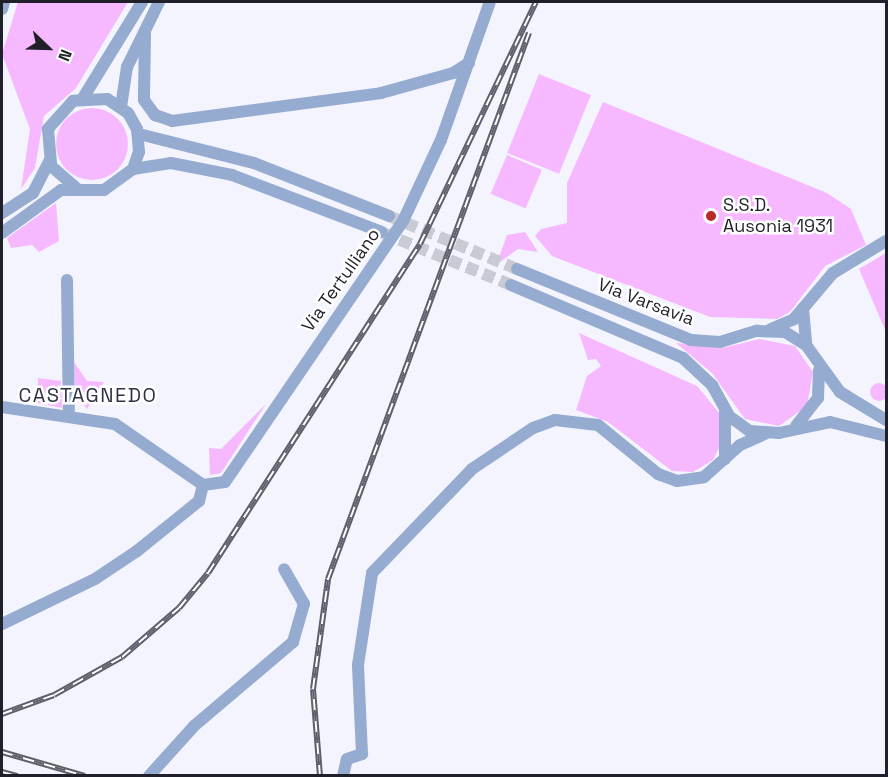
<!DOCTYPE html>
<html>
<head>
<meta charset="utf-8">
<style>
	body { margin:0 }
	#map { position:relative; width:888px; height:777px; overflow:hidden; background:#f3f4ff; font-family:"Space Grotesk",sans-serif }
	div>[style] { position:absolute }
	[style*='--x'] { left:calc(var(--x)*1px); top:calc(var(--y)*1px); width:calc(var(--w)*1px); rotate:calc(var(--a)*1deg) }
	.green>* { inset:0; background:#f6b9ff; transform-origin:0 0 }
	.round { border-radius:50% }
	.minor-tunnel>* { height:12px; margin-top:-6px; transform-origin:0; background:repeating-linear-gradient(90deg,#c9cad4 0 12px,transparent 0 18px) }
	.minor>* { height:12px; margin:-6px; padding:0 6px; transform-origin:6px; border-radius:6px; background:#95abcf }
	.rail>* { height:6px; margin-top:-3px; transform-origin:0; background:repeating-linear-gradient(90deg,#fff 0 11px,#5e5f69 0 22px); box-sizing:border-box; border-block:2px solid #5e5f69 }
	.dots>* { width:16px; height:16px; translate:-50% -50%; box-sizing:border-box; border:3px solid #fff; border-radius:50% }
	span { translate:-50% -50%; white-space:nowrap; text-align:center; line-height:1.15; -webkit-text-stroke:5px #fff; paint-order:stroke }
	.poi-label { font-size:18px; color:#1f2029 }
	.left { translate:0 -50%; text-align:left }
	.street-label { font-size:18px; color:#1f2029 }
	.neighbourhood-label { font-size:20px; color:#2f3145; letter-spacing:1.5px }
	.frame { position:absolute; inset:0; border:3px solid #1f2029; pointer-events:none }
	.north { position:absolute; left:18px; top:18px; width:60px; height:60px; -webkit-text-stroke:4px #fff; paint-order:stroke; rotate:113deg; font-size:16px; font-weight:700; line-height:24px; text-align:center; color:#1f2029 }
	.north::after { content:''; display:block; margin:auto; width:21px; height:27px; background:#1f2029; clip-path:polygon(50% 0,100% 100%,50% 72%,0 100%) }
</style>
</head>
<body>
<div id="map">
	<div class="green">
		<i style="clip-path:polygon(18px 2px,128px 2px,76px 88px,44px 116px,35px 168px,21px 189px,30px 129px,2px 54px)"></i>
		<i style="left:539px;top:74px;width:56px;height:85px;rotate:22deg"></i>
		<i style="clip-path:polygon(603px 102px,827px 193px,851px 209px,866px 245px,825px 266px,790px 312px,777px 319px,710px 317px,552px 256px,535px 236px,541px 229px,567px 223px,567px 183px)"></i>
		<i class="round" style="left:56px;top:108px;width:72px;height:72px"></i>
		<i style="left:507px;top:155px;width:38px;height:42px;rotate:23deg"></i>
		<i style="clip-path:polygon(56px 203px,59px 241px,39px 252px,32px 245px,11px 248px,7px 238px)"></i>
		<i style="clip-path:polygon(525px 232px,538px 252px,518px 249px,496px 265px,507px 235px)"></i>
		<i style="clip-path:polygon(886px 253px,886px 332px,859px 269px)"></i>
		<i style="clip-path:polygon(579px 333px,697px 386px,720px 414px,721px 444px,713px 460px,693px 472px,672px 471px,608px 422px,576px 410px,587px 376px,601px 366px,596px 359px,588px 360px)"></i>
		<i style="clip-path:polygon(760px 339px,795px 346px,813px 372px,807px 406px,779px 426px,745px 419px,712px 373px,676px 343px,722px 348px)"></i>
		<i style="clip-path:polygon(74px 362px,87px 381px,104px 382px,87px 409px,75px 392px)"></i>
		<i style="clip-path:polygon(38px 378px,61px 381px,62px 408px,37px 403px)"></i>
		<i class="round" style="left:870px;top:383px;width:18px;height:18px"></i>
		<i style="clip-path:polygon(266px 404px,221px 473px,210px 475px,209px 448px,221px 449px)"></i>
	</div>
	<div class="minor-tunnel">
		<i style="--x:389;--y:216;--w:139;--a:22.5"></i>
		<i style="--x:383;--y:233;--w:138;--a:22.1"></i>
	</div>
	<div class="minor">
		<i style="--x:2;--y:9;--w:7;--a:-74"></i>
		<i style="--x:145;--y:33;--w:67;--a:90.9"></i>
		<i style="--x:144;--y:100;--w:19;--a:54"></i>
		<i style="--x:155;--y:115;--w:18;--a:19"></i>
		<i style="--x:172;--y:121;--w:211;--a:-7.6"></i>
		<i style="--x:381;--y:93;--w:75;--a:-15.5"></i>
		<i style="--x:453;--y:73;--w:19;--a:-32"></i>
		<i style="--x:83;--y:98;--w:113;--a:-58.4"></i>
		<i style="--x:121;--y:107;--w:40;--a:-81.5"></i>
		<i style="--x:127;--y:67;--w:72;--a:-63.8"></i>
		<i style="--x:139;--y:134;--w:119;--a:14.2"></i>
		<i style="--x:254;--y:163;--w:145;--a:21.4"></i>
		<i style="--x:133;--y:169;--w:38;--a:-9"></i>
		<i style="--x:171;--y:163;--w:62;--a:11.1"></i>
		<i style="--x:232;--y:175;--w:160;--a:20.8"></i>
		<i style="--x:2;--y:213;--w:37;--a:-33"></i>
		<i style="--x:33;--y:193;--w:36;--a:-63"></i>
		<i style="--x:2;--y:233;--w:73;--a:-36.1"></i>
		<i style="--x:61;--y:190;--w:43;--a:0"></i>
		<i style="--x:104;--y:190;--w:36;--a:-36"></i>
		<i style="--x:133;--y:169;--w:18;--a:-71"></i>
		<i style="--x:139;--y:152;--w:23;--a:-95"></i>
		<i style="--x:137;--y:129;--w:18;--a:-119"></i>
		<i style="--x:128;--y:113;--w:25;--a:-146"></i>
		<i style="--x:107;--y:99;--w:34;--a:177"></i>
		<i style="--x:73;--y:101;--w:38;--a:132"></i>
		<i style="--x:48;--y:129;--w:37;--a:85"></i>
		<i style="--x:51;--y:166;--w:35;--a:41"></i>
		<i style="--x:517;--y:269;--w:188;--a:22.2"></i>
		<i style="--x:691;--y:340;--w:29;--a:4"></i>
		<i style="--x:720;--y:342;--w:39;--a:-17"></i>
		<i style="--x:757;--y:331;--w:28;--a:2"></i>
		<i style="--x:785;--y:332;--w:25;--a:32"></i>
		<i style="--x:806;--y:345;--w:58;--a:54.1"></i>
		<i style="--x:840;--y:392;--w:54;--a:31.3"></i>
		<i style="--x:67;--y:280;--w:136;--a:89.2"></i>
		<i style="--x:511;--y:285;--w:187;--a:23"></i>
		<i style="--x:683;--y:358;--w:40;--a:43"></i>
		<i style="--x:712;--y:385;--w:35;--a:61"></i>
		<i style="--x:729;--y:416;--w:26;--a:36"></i>
		<i style="--x:750;--y:431;--w:29;--a:4"></i>
		<i style="--x:779;--y:433;--w:52;--a:-12.2"></i>
		<i style="--x:830;--y:422;--w:58;--a:14"></i>
		<i style="--x:803;--y:308;--w:37;--a:85"></i>
		<i style="--x:771;--y:329;--w:25;--a:-23"></i>
		<i style="--x:794;--y:319;--w:60;--a:-49.7"></i>
		<i style="--x:833;--y:273;--w:62;--a:-31.1"></i>
		<i style="--x:2;--y:407;--w:114;--a:8.6"></i>
		<i style="--x:115;--y:424;--w:107;--a:34.7"></i>
		<i style="--x:203;--y:485;--w:22;--a:-8"></i>
		<i style="--x:225;--y:482;--w:316;--a:-55.7"></i>
		<i style="--x:403;--y:221;--w:89;--a:-64.9"></i>
		<i style="--x:441;--y:140;--w:146;--a:-70.5"></i>
		<i style="--x:796;--y:426;--w:36;--a:-52"></i>
		<i style="--x:818;--y:398;--w:28;--a:-88"></i>
		<i style="--x:725;--y:459;--w:47;--a:-90"></i>
		<i style="--x:2;--y:624;--w:103;--a:-25.8"></i>
		<i style="--x:95;--y:579;--w:50;--a:-33.7"></i>
		<i style="--x:137;--y:551;--w:80;--a:-38.9"></i>
		<i style="--x:199;--y:501;--w:16;--a:-76"></i>
		<i style="--x:149;--y:776;--w:67;--a:-48"></i>
		<i style="--x:194;--y:726;--w:130;--a:-40.3"></i>
		<i style="--x:293;--y:642;--w:40;--a:-74"></i>
		<i style="--x:304;--y:604;--w:40;--a:-119.7"></i>
		<i style="--x:343;--y:776;--w:17;--a:-77"></i>
		<i style="--x:347;--y:759;--w:16;--a:-18"></i>
		<i style="--x:362;--y:754;--w:89;--a:-92.6"></i>
		<i style="--x:358;--y:665;--w:93;--a:-81.3"></i>
		<i style="--x:372;--y:573;--w:144;--a:-46.1"></i>
		<i style="--x:472;--y:469;--w:73;--a:-33.9"></i>
		<i style="--x:533;--y:428;--w:23;--a:-20"></i>
		<i style="--x:555;--y:420;--w:43;--a:6.6"></i>
		<i style="--x:598;--y:425;--w:77;--a:39.2"></i>
		<i style="--x:658;--y:474;--w:20;--a:20"></i>
		<i style="--x:677;--y:481;--w:27;--a:-8"></i>
		<i style="--x:704;--y:477;--w:48;--a:-41.6"></i>
		<i style="--x:740;--y:445;--w:27;--a:-24"></i>
	</div>
	<div class="rail">
		<i style="--x:2;--y:714;--w:55;--a:-20.1"></i>
		<i style="--x:54;--y:695;--w:78;--a:-29.2"></i>
		<i style="--x:122;--y:657;--w:75;--a:-40.7"></i>
		<i style="--x:179;--y:608;--w:45;--a:-50.4"></i>
		<i style="--x:208;--y:573;--w:391;--a:-57.2"></i>
		<i style="--x:420;--y:244;--w:268;--a:-64.4"></i>
		<i style="--x:2;--y:752;--w:86;--a:16.1"></i>
		<i style="--x:2;--y:772;--w:16;--a:15"></i>
		<i style="--x:320;--y:776;--w:87;--a:-94.6"></i>
		<i style="--x:313;--y:689;--w:111;--a:-82.2"></i>
		<i style="--x:328;--y:579;--w:582;--a:-69.79"></i>
	</div>
	<div class="dots">
		<i style="left:711px;top:216px;background:#b9292c"></i>
	</div>
	<div class="poi-label">
		<span class="left" style="left:723px;top:216px">S.S.D.<br>Ausonia 1931</span>
	</div>
	<div class="street-label">
		<span style="left:341px;top:280px;rotate:-55deg">Via Tertulliano</span>
		<span style="left:646px;top:302px;rotate:21deg">Via Varsavia</span>
	</div>
	<div class="neighbourhood-label">
		<span style="left:88px;top:395px">CASTAGNEDO</span>
	</div>
	<div class="frame"></div>
	<div class="north">N</div>
</div>
</body>
</html>
